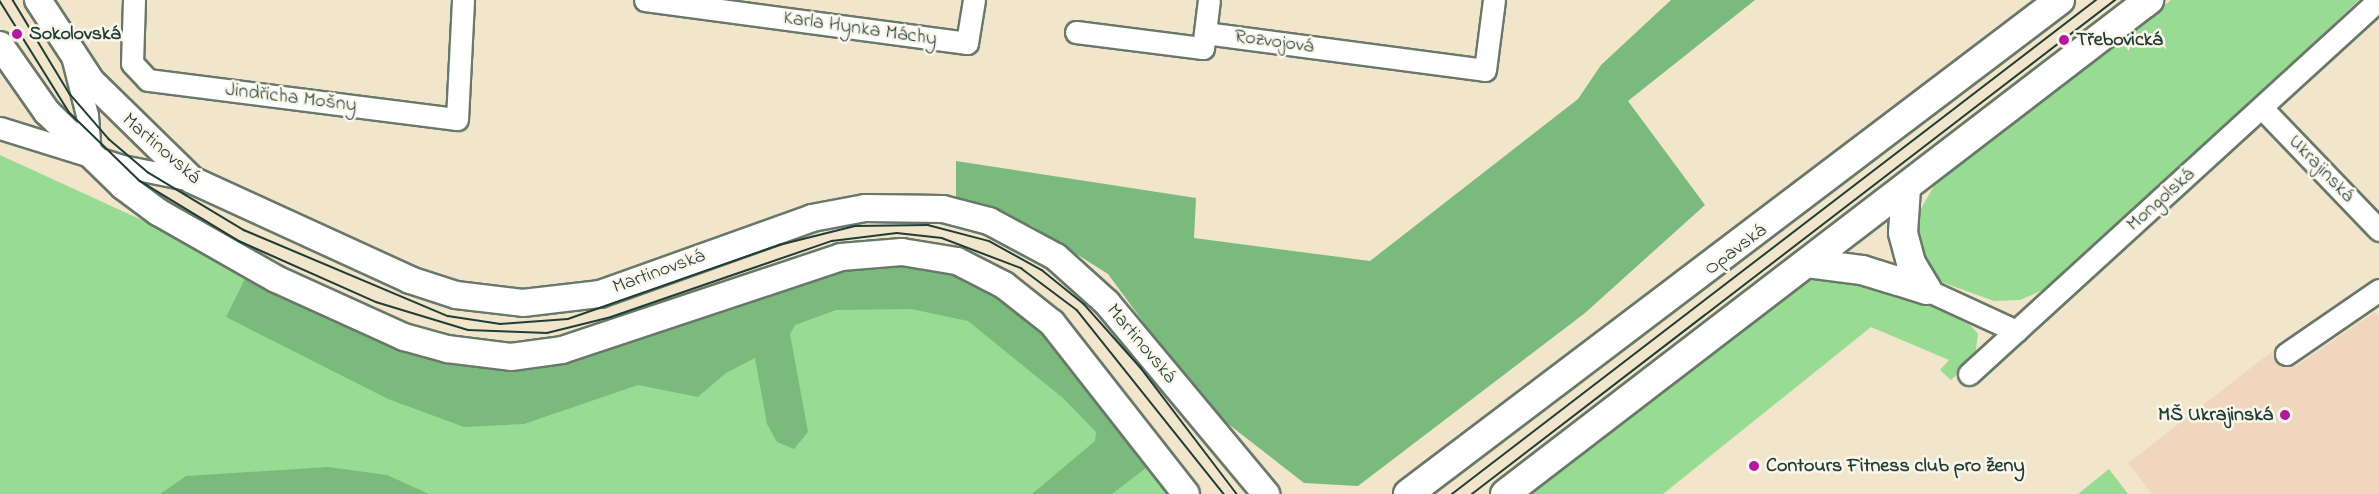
<!DOCTYPE html>
<html>
<head>
<meta charset="utf-8">
<style>
	body { margin:0 }
	#map { position:relative; width:2379px; height:494px; overflow:hidden; background:#f1e6cb; font-family:"Indie Flower",sans-serif }
	div>[style] { position:absolute }
	[style*='--x'] { left:calc(var(--x)*1px); top:calc(var(--y)*1px); width:calc(var(--w)*1px); rotate:calc(var(--a)*1deg) }
	.built>* { inset:0; background:#f0d6bc }
	.green>* { inset:0; background:#98db93 }
	.forest>* { inset:0; background:#7abb7d }
	.roads { filter:drop-shadow(2px 0 #687869) drop-shadow(-2px 0 #687869) drop-shadow(0 2px #687869) drop-shadow(0 -2px #687869) }
	.minor>* { height:21px; margin:-10.5px; padding:0 10.5px; transform-origin:10.5px; border-radius:10.5px; background:#fff }
	.tertiary>* { height:26px; margin:-13px; padding:0 13px; transform-origin:13px; border-radius:13px; background:#fff }
	.secondary>* { height:28px; margin:-14px; padding:0 14px; transform-origin:14px; border-radius:14px; background:#fff }
	.tram>* { height:1.5px; margin:-0.75px; padding:0 0.75px; transform-origin:0.75px; border-radius:0.75px; background:#1f3d34 }
	.dots>* { width:16px; height:16px; translate:-50% -50%; box-sizing:border-box; border:3px solid #fbf7ec; border-radius:50% }
	span { translate:-50% -50%; white-space:nowrap; text-align:center; line-height:1.15; -webkit-text-stroke:5px #fbf7ec; paint-order:stroke }
	.street-label { font-size:20px; color:#1f3d34 }
	.poi-label { font-size:20px; color:#1f3d34; font-weight:700 }
	.left { translate:0 -50%; text-align:left }
	.right { translate:-100% -50%; text-align:right }
</style>
</head>
<body>
<div id="map">
	<div class="built">
		<i style="clip-path:polygon(2375px 312px,2379px 317px,2379px 494px,2152px 494px,2128px 463px,2279px 346px,2296px 366px)"></i>
	</div>
	<div class="green">
		<i style="clip-path:polygon(2171px 0,2359px 0,2059px 283px,2020px 300px,1994px 301px,1933px 279px,1916px 238px,1918px 214px,1935px 184px)"></i>
		<i style="clip-path:polygon(0 155px,192px 243px,376px 340px,479px 368px,578px 359px,721px 306px,986px 289px,1015px 308px,1174px 494px,0 494px)"></i>
		<i style="clip-path:polygon(1812px 277px,1868px 279px,1963px 317px,1978px 334px,1975px 357px,1951px 380px,1940px 370px,1949px 360px,1871px 327px,1663px 494px,1531px 494px)"></i>
		<i style="clip-path:polygon(2109px 469px,2128px 494px,2078px 494px)"></i>
	</div>
	<div class="forest">
		<i style="clip-path:polygon(1671px 0,1755px 0,1628px 101px,1705px 205px,1585px 313px,1358px 486px,1304px 483px,1205px 406px,1108px 274px,1032px 226px,956px 200px,956px 161px,1196px 198px,1194px 238px,1370px 261px,1578px 99px,1601px 65px)"></i>
		<i style="clip-path:polygon(885px 264px,962px 276px,1015px 309px,1043px 331px,1151px 464px,1112px 494px,1032px 494px,1095px 441px,1096px 432px,1063px 398px,968px 321px,911px 309px,836px 310px,795px 325px,790px 334px,808px 432px,794px 449px,777px 442px,767px 424px,755px 358px,726px 373px,698px 397px,638px 385px,524px 424px,464px 427px,388px 399px,226px 317px,247px 275px,417px 355px,479px 368px,520px 368px,578px 359px,823px 272px)"></i>
		<i style="clip-path:polygon(328px 467px,387px 475px,429px 494px,160px 494px,186px 476px)"></i>
	</div>
	<div class="roads">
		<div class="minor">
			<i style="--x:134;--y:0;--w:63;--a:91.8"></i>
			<i style="--x:132;--y:63;--w:23;--a:47"></i>
			<i style="--x:148;--y:80;--w:311;--a:7.2"></i>
			<i style="--x:457;--y:119;--w:119;--a:-87.1"></i>
			<i style="--x:645;--y:0;--w:325;--a:7.6"></i>
			<i style="--x:967;--y:43;--w:44;--a:-80.8"></i>
			<i style="--x:1076;--y:32;--w:128;--a:7.2"></i>
			<i style="--x:1203;--y:48;--w:48;--a:-82.9"></i>
			<i style="--x:1205;--y:33;--w:282;--a:7.5"></i>
			<i style="--x:1485;--y:70;--w:71;--a:-82.7"></i>
			<i style="--x:73;--y:60;--w:57;--a:75.7"></i>
			<i style="--x:87;--y:115;--w:41;--a:85.8"></i>
			<i style="--x:2262;--y:108;--w:169;--a:46.2"></i>
			<i style="--x:0;--y:128;--w:128;--a:17.3"></i>
			<i style="--x:122;--y:166;--w:71;--a:11.3"></i>
			<i style="--x:1927;--y:290;--w:98;--a:24.7"></i>
			<i style="--x:2016;--y:331;--w:491;--a:-42.4"></i>
			<i style="--x:2286;--y:354;--w:113;--a:-34.5"></i>
			<i style="--x:1969;--y:374;--w:64;--a:-42.5"></i>
		</div>
		<div class="tertiary">
			<i style="--x:38;--y:0;--w:97;--a:56.8"></i>
			<i style="--x:91;--y:81;--w:141;--a:44.4"></i>
			<i style="--x:192;--y:180;--w:240;--a:24.6"></i>
			<i style="--x:410;--y:280;--w:48;--a:18.1"></i>
			<i style="--x:456;--y:295;--w:67;--a:6.8"></i>
			<i style="--x:523;--y:303;--w:78;--a:-6.7"></i>
			<i style="--x:600;--y:294;--w:225;--a:-19.7"></i>
			<i style="--x:812;--y:218;--w:54;--a:-10.7"></i>
			<i style="--x:865;--y:208;--w:78;--a:0.7"></i>
			<i style="--x:943;--y:209;--w:48;--a:14.6"></i>
			<i style="--x:989;--y:221;--w:76;--a:28.2"></i>
			<i style="--x:1056;--y:257;--w:69;--a:42"></i>
			<i style="--x:1107;--y:303;--w:249;--a:50.2"></i>
			<i style="--x:0;--y:45;--w:82;--a:55"></i>
			<i style="--x:47;--y:112;--w:106;--a:44.2"></i>
			<i style="--x:123;--y:186;--w:44;--a:36.6"></i>
			<i style="--x:158;--y:212;--w:136;--a:29.6"></i>
			<i style="--x:276;--y:279;--w:141;--a:24.4"></i>
			<i style="--x:404;--y:337;--w:45;--a:15.6"></i>
			<i style="--x:447;--y:349;--w:64;--a:7.1"></i>
			<i style="--x:511;--y:357;--w:51;--a:-7.8"></i>
			<i style="--x:562;--y:350;--w:294;--a:-18.4"></i>
			<i style="--x:841;--y:257;--w:61;--a:-4.7"></i>
			<i style="--x:902;--y:252;--w:56;--a:9.3"></i>
			<i style="--x:957;--y:261;--w:53;--a:27.1"></i>
			<i style="--x:1004;--y:285;--w:61;--a:38.4"></i>
			<i style="--x:1052;--y:323;--w:217;--a:51.9"></i>
		</div>
		<div class="secondary">
			<i style="--x:1906;--y:188;--w:45;--a:93.8"></i>
			<i style="--x:1903;--y:233;--w:31;--a:75"></i>
			<i style="--x:1911;--y:263;--w:31;--a:59"></i>
			<i style="--x:1807;--y:263;--w:55;--a:7.3"></i>
			<i style="--x:1862;--y:270;--w:68;--a:17.1"></i>
			<i style="--x:1408;--y:494;--w:818;--a:-37.15"></i>
			<i style="--x:1505;--y:494;--w:812;--a:-37.49"></i>
		</div>
	</div>
	<div class="tram">
		<i style="--x:13;--y:0;--w:110;--a:58.8"></i>
		<i style="--x:70;--y:94;--w:60;--a:49.1"></i>
		<i style="--x:109;--y:139;--w:52;--a:40.4"></i>
		<i style="--x:149;--y:173;--w:111;--a:31"></i>
		<i style="--x:244;--y:230;--w:221;--a:22.9"></i>
		<i style="--x:448;--y:316;--w:53;--a:8.7"></i>
		<i style="--x:500;--y:324;--w:68;--a:-4.2"></i>
		<i style="--x:568;--y:319;--w:224;--a:-19.3"></i>
		<i style="--x:779;--y:245;--w:78;--a:-14"></i>
		<i style="--x:855;--y:226;--w:73;--a:-0.8"></i>
		<i style="--x:928;--y:225;--w:63;--a:14.7"></i>
		<i style="--x:989;--y:241;--w:60;--a:28.7"></i>
		<i style="--x:1042;--y:270;--w:54;--a:39"></i>
		<i style="--x:1084;--y:304;--w:86;--a:48.3"></i>
		<i style="--x:1141;--y:368;--w:158;--a:52.7"></i>
		<i style="--x:0;--y:1;--w:131;--a:58.1"></i>
		<i style="--x:69;--y:112;--w:99;--a:44.2"></i>
		<i style="--x:140;--y:181;--w:116;--a:31.2"></i>
		<i style="--x:239;--y:241;--w:150;--a:24"></i>
		<i style="--x:376;--y:302;--w:96;--a:16.9"></i>
		<i style="--x:468;--y:330;--w:79;--a:2.2"></i>
		<i style="--x:547;--y:333;--w:66;--a:-14"></i>
		<i style="--x:611;--y:317;--w:234;--a:-19"></i>
		<i style="--x:832;--y:241;--w:65;--a:-7"></i>
		<i style="--x:897;--y:233;--w:45;--a:6.3"></i>
		<i style="--x:942;--y:238;--w:85;--a:20.8"></i>
		<i style="--x:1021;--y:268;--w:70;--a:36.9"></i>
		<i style="--x:1077;--y:310;--w:236;--a:51.4"></i>
		<i style="--x:1452;--y:494;--w:812;--a:-37.49"></i>
		<i style="--x:1472;--y:494;--w:811;--a:-37.53"></i>
	</div>
	<div class="dots">
		<i style="left:17px;top:34px;background:#b5179e"></i>
		<i style="left:2064px;top:40px;background:#b5179e"></i>
		<i style="left:2285px;top:415px;background:#b5179e"></i>
		<i style="left:1754px;top:466px;background:#b5179e"></i>
	</div>
	<div class="street-label">
		<span style="left:860px;top:29px;rotate:8deg">Karla Hynka Máchy</span>
		<span style="left:1274px;top:42px;rotate:8deg">Rozvojová</span>
		<span style="left:291px;top:98px;rotate:7deg">Jindřicha Mošny</span>
		<span style="left:161px;top:149px;rotate:41deg">Martinovská</span>
		<span style="left:2321px;top:169px;rotate:46deg">Ukrajinská</span>
		<span style="left:2161px;top:200px;rotate:-42deg">Mongolská</span>
		<span style="left:1736px;top:250px;rotate:-37deg">Opavská</span>
		<span style="left:659px;top:272px;rotate:-20deg">Martinovská</span>
		<span style="left:1141px;top:344px;rotate:50deg">Martinovská</span>
	</div>
	<div class="poi-label">
		<span class="left" style="left:29px;top:34px">Sokolovská</span>
		<span class="left" style="left:2076px;top:40px">Třebovická</span>
		<span class="right" style="left:2273px;top:415px">MŠ Ukrajinská</span>
		<span class="left" style="left:1766px;top:466px">Contours Fitness club pro ženy</span>
	</div>
</div>
</body>
</html>
